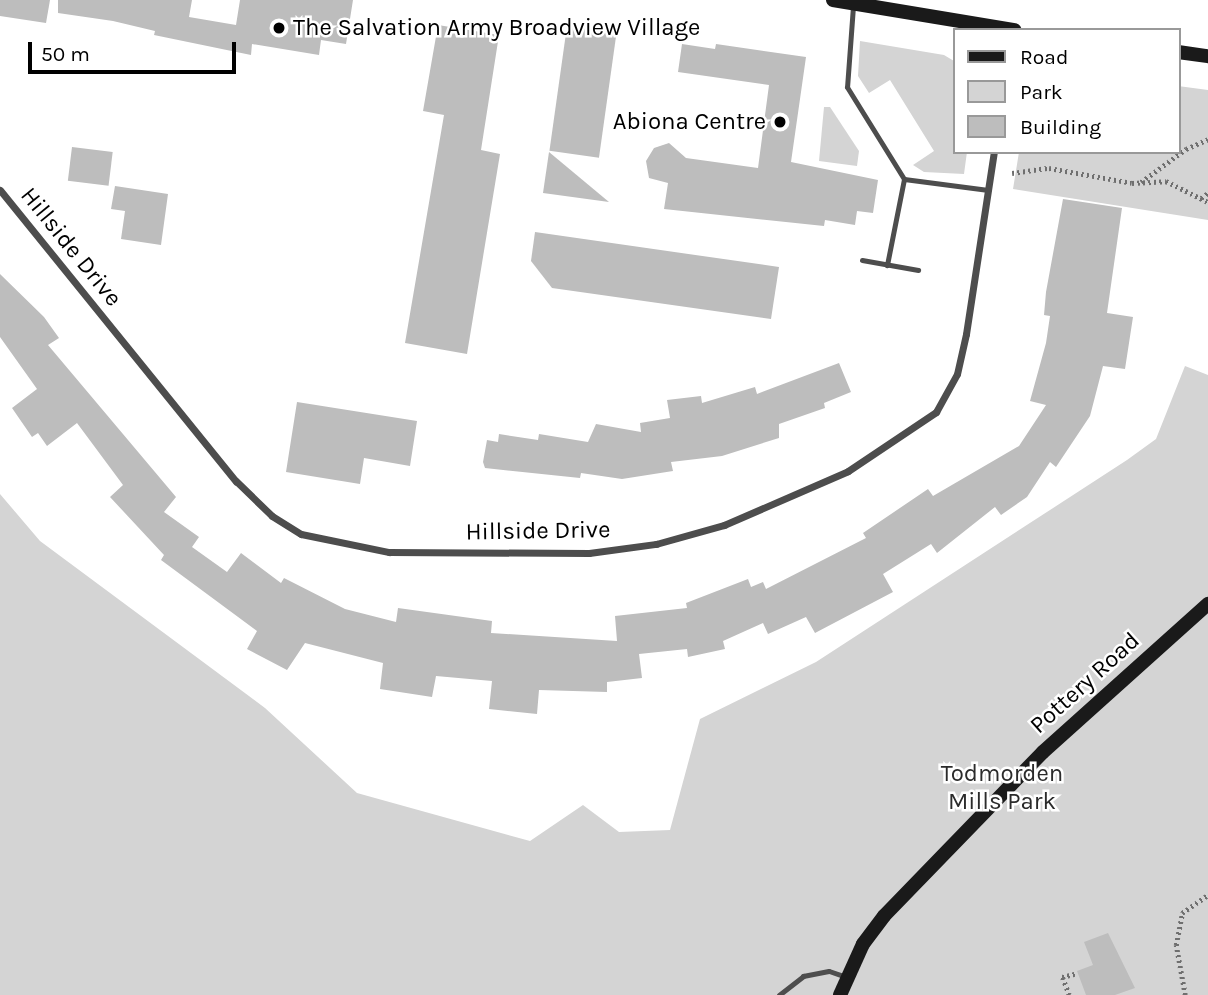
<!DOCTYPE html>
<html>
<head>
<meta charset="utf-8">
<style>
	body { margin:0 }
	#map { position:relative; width:1208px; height:995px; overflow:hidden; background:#fff; font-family:Karla,sans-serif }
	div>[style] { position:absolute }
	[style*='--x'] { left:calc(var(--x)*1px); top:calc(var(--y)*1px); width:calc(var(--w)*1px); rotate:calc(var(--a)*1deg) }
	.green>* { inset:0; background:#d4d4d4 }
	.building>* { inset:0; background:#bdbdbd; transform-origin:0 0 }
	.path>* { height:4.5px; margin-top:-2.25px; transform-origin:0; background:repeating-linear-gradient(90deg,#6f6f6f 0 2px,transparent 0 5.5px) }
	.lane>* { height:5px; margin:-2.5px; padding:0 2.5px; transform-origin:2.5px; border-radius:2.5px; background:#4d4d4d }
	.street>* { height:7px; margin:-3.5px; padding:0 3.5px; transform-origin:3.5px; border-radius:3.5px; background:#4d4d4d }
	.secondary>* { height:14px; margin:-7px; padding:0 7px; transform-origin:7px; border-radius:7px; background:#1a1a1a }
	.dots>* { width:19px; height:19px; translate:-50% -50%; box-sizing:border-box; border:4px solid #fff; border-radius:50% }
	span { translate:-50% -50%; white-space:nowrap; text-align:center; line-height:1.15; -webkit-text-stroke:5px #fff; paint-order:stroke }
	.poi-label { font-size:24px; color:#000 }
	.left { translate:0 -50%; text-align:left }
	.right { translate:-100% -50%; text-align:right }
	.street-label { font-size:24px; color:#000 }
	.park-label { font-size:24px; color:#2b2b2b }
	.legend { position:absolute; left:953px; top:28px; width:228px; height:126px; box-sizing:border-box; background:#fff; border:2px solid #999; margin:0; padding:9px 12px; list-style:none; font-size:21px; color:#000 }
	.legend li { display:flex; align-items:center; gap:14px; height:35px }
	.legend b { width:35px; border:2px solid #999 }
	.scale { position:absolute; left:28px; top:42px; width:208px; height:32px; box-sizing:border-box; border:4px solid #000; border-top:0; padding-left:9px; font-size:21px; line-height:24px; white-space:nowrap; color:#000; -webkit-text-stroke:5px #fff; paint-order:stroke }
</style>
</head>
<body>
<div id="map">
	<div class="green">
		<i style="clip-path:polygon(860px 41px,944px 55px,954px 61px,954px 152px,967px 152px,964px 174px,924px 172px,913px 165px,934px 151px,890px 80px,869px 93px,858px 76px)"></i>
		<i style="clip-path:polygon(1178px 86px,1208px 90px,1208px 220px,1013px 189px,1019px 152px,1178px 152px)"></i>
		<i style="clip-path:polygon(824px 107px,830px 107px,859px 151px,857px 166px,819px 161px)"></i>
		<i style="clip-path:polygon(1185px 366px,1208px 375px,1208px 995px,0 995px,0 494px,40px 541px,265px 708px,357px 793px,530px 841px,583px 805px,619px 832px,670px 830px,700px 719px,816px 662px,1127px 460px,1156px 439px)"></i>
	</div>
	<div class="building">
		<i style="clip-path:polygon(0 0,50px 0,46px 23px,0 16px)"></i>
		<i style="clip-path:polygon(58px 0,192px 0,189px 17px,236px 25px,240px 0,353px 0,346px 44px,321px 40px,319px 55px,252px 44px,251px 55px,154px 35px,155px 31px,113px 21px,58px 13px)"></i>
		<i style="clip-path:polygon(438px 25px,499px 35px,481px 150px,500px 154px,467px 354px,405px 343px,444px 115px,423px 111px)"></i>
		<i style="left:567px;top:26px;width:50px;height:126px;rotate:8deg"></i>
		<i style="clip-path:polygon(682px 44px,715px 49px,716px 44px,806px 57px,791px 162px,878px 180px,873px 213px,857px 211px,855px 225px,825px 220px,824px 226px,664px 209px,668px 183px,649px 178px,646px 161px,654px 148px,669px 143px,686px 158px,758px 168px,769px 85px,678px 72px)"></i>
		<i style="left:72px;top:147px;width:41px;height:34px;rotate:7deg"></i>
		<i style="clip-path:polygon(549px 152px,609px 202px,543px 193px)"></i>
		<i style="clip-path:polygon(115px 186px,168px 194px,161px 245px,121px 239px,125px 211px,111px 209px)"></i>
		<i style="clip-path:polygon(1063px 199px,1122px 208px,1107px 313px,1133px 317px,1125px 369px,1103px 366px,1090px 416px,1056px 467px,1050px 462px,1027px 497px,1001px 515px,995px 507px,937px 553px,931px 544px,883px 574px,893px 592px,815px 633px,806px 617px,768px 634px,763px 623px,723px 641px,725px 649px,688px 657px,687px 649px,639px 654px,642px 678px,607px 682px,607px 692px,539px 690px,537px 714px,489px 709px,492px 681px,436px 676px,432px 697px,380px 689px,383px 663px,305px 643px,287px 670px,247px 649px,257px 631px,161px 560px,164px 555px,110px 497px,123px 485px,77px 423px,47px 446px,38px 433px,32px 437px,12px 408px,37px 389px,0 337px,0 274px,44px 317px,59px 338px,48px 345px,176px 497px,164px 512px,199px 537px,192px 547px,227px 572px,241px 553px,281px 583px,284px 578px,345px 609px,396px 622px,398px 608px,492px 621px,491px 633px,617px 641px,615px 616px,687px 608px,686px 603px,748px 579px,751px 587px,763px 582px,766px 589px,866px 538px,863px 533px,928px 489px,933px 496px,1019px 446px,1046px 405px,1030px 401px,1046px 343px,1050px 316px,1044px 315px,1046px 292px)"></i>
		<i style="clip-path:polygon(535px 232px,779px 267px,771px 319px,552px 288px,531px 261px)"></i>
		<i style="clip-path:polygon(839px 363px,851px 392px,824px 403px,825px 408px,779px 424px,779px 438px,722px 456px,671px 462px,673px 471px,622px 479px,581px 473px,580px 478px,485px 468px,483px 462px,487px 440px,498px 442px,499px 434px,538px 440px,539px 434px,588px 442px,596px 424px,641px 432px,640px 423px,670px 418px,667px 400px,701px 396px,702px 403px,755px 387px,757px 394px)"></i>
		<i style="clip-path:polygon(297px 402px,417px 421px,410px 466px,364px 458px,360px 484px,286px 472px)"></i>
		<i style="clip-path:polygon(1108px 933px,1135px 988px,1115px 995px,1086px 995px,1077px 971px,1093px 965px,1084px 942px)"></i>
	</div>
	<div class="path">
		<i style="--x:1012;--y:173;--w:37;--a:-8"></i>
		<i style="--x:1049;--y:168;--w:84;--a:10.2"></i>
		<i style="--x:1132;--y:183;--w:34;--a:-3"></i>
		<i style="--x:1166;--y:181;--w:47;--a:26.6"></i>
		<i style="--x:1141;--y:182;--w:56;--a:-36.3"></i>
		<i style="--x:1186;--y:149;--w:24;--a:-24"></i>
		<i style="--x:1201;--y:198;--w:9;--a:-36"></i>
		<i style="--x:1069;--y:995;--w:19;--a:-111"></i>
		<i style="--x:1062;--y:977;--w:16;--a:-14"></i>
		<i style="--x:1185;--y:995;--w:51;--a:-100.2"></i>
		<i style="--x:1176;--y:945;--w:33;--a:-79"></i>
		<i style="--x:1182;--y:913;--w:32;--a:-35"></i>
	</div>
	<div class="lane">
		<i style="--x:853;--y:6;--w:81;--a:94.2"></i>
		<i style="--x:847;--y:87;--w:108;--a:58.2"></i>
		<i style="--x:904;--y:179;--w:88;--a:101.2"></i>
		<i style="--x:904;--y:179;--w:85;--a:7.5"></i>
		<i style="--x:862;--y:260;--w:57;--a:10.1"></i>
		<i style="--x:779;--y:995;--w:31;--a:-38"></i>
		<i style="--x:803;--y:976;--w:26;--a:-11"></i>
		<i style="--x:829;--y:971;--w:18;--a:19"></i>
	</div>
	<div class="street">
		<i style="--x:0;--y:190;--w:375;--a:51"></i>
		<i style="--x:236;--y:481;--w:50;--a:44.2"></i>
		<i style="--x:272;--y:516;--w:34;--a:32"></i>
		<i style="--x:301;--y:534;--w:90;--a:11.6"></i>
		<i style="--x:389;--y:552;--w:200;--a:0.3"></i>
		<i style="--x:589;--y:553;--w:68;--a:-7.7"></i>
		<i style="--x:656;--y:544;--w:71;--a:-15.6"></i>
		<i style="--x:724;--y:525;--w:135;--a:-23.5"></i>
		<i style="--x:848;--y:471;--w:106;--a:-33.8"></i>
		<i style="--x:936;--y:412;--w:43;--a:-61.1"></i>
		<i style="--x:957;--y:374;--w:41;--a:-77.3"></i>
		<i style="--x:966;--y:334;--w:184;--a:-81.3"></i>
	</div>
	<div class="secondary">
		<i style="--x:833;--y:0;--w:184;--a:9.4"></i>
		<i style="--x:1178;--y:52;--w:30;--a:8"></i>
		<i style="--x:840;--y:995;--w:56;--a:-65.7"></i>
		<i style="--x:863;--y:944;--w:35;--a:-53"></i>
		<i style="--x:884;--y:916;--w:228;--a:-45.9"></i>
		<i style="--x:1043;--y:752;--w:222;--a:-41.9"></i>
	</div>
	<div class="dots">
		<i style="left:279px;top:28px;background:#000"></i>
		<i style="left:780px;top:122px;background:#000"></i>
	</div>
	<div class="poi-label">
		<span class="left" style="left:293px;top:28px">The Salvation Army Broadview Village</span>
		<span class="right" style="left:766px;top:122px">Abiona Centre</span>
	</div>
	<div class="street-label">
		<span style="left:71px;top:247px;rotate:51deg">Hillside Drive</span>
		<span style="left:538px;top:531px;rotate:-1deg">Hillside Drive</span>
		<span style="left:1085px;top:683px;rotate:-42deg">Pottery Road</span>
	</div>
	<div class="park-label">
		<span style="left:1002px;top:788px">Todmorden<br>Mills Park</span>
	</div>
	<ul class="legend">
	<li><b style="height:9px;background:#1a1a1a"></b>Road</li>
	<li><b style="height:19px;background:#d4d4d4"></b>Park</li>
	<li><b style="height:19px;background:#bdbdbd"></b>Building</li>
	</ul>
	<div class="scale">50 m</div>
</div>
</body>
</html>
